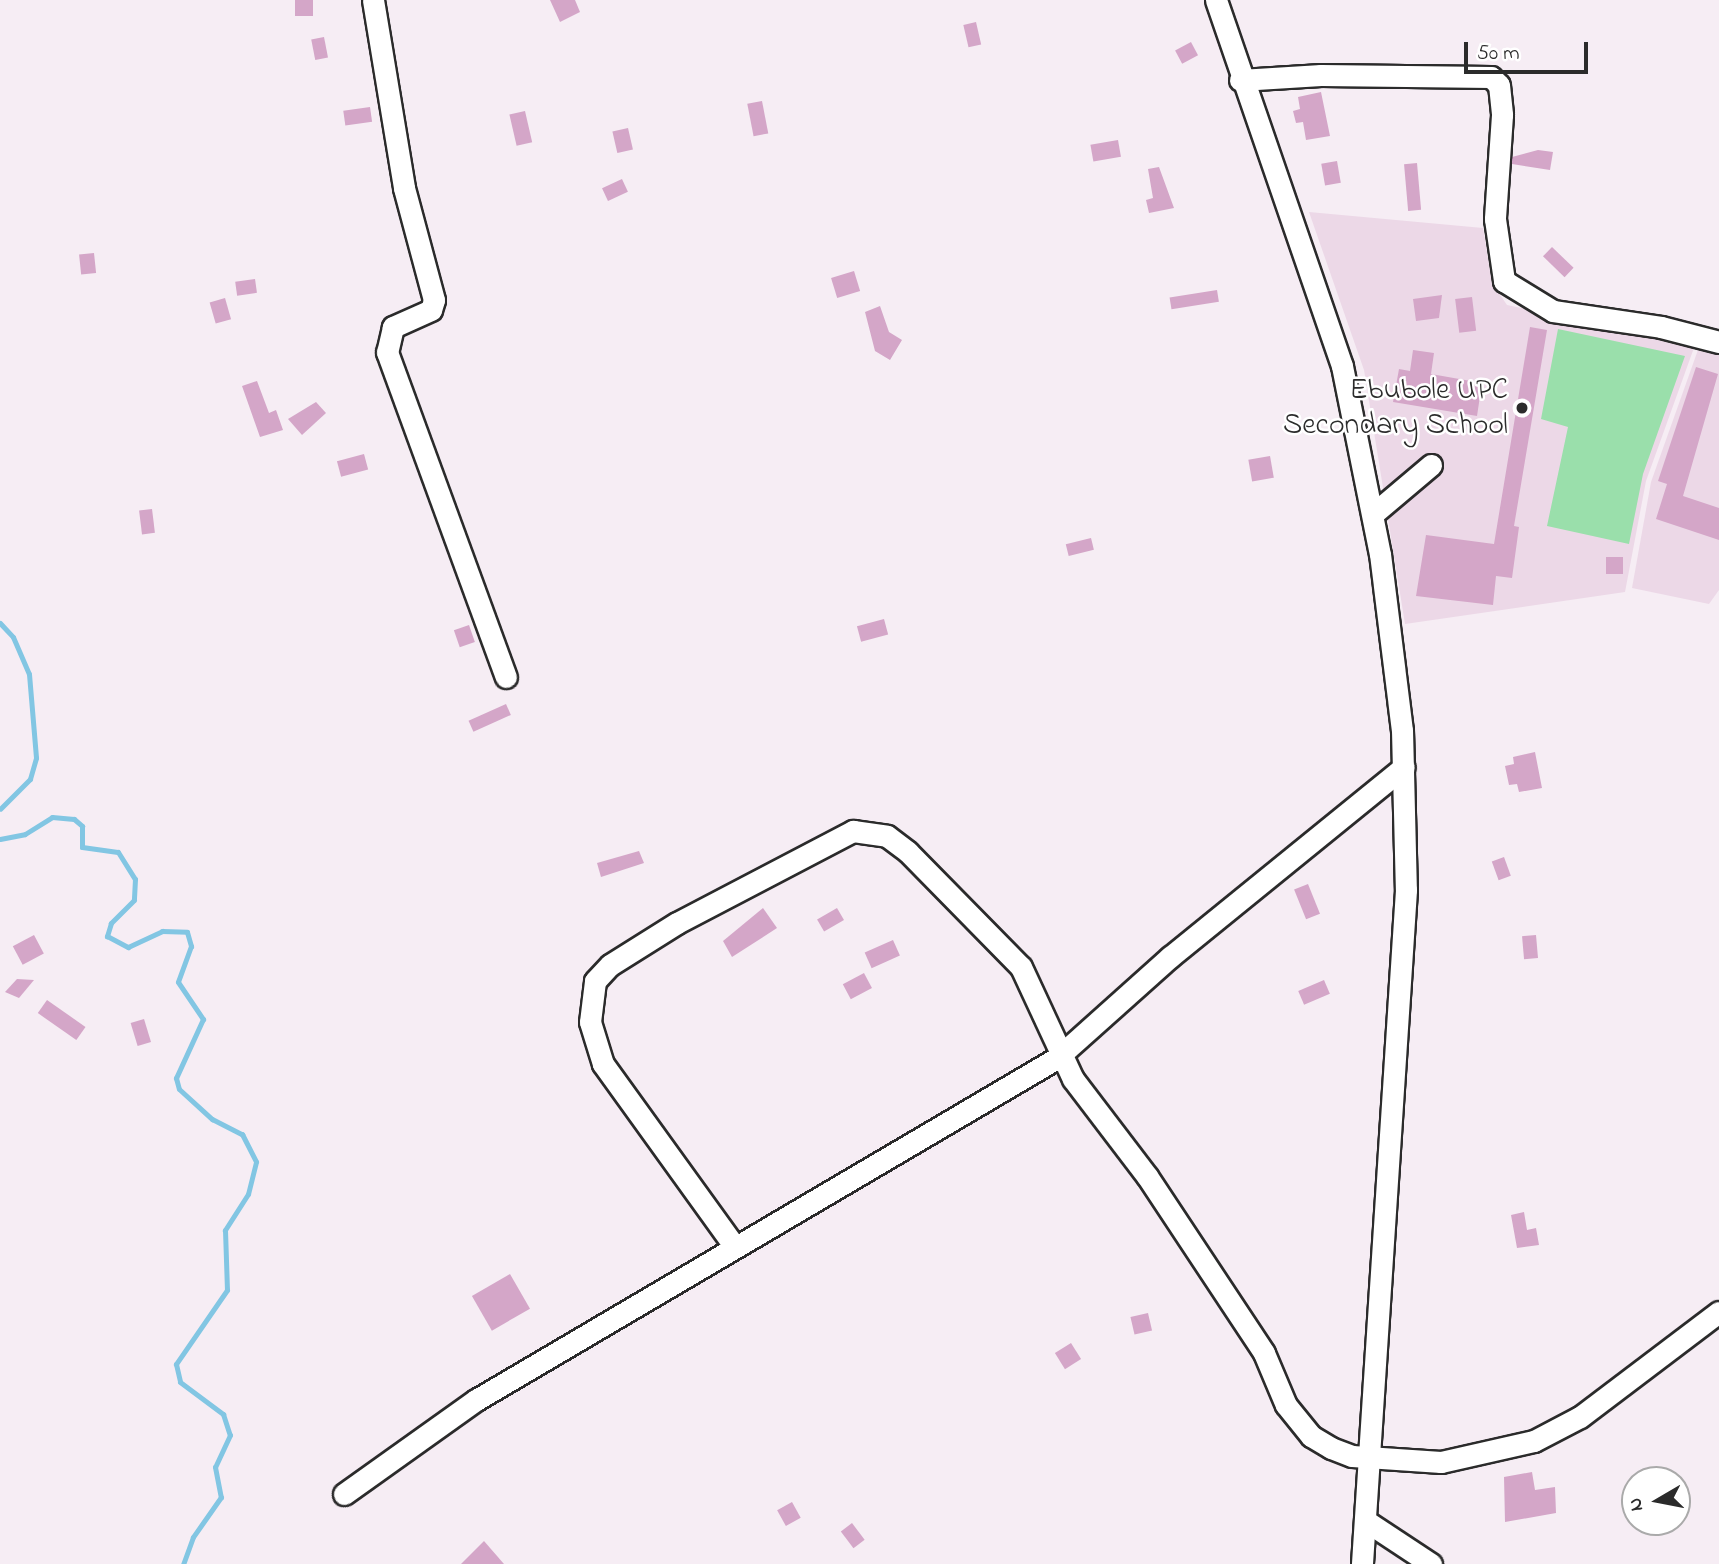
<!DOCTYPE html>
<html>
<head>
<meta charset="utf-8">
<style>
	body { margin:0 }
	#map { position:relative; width:1719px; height:1564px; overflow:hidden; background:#f6edf4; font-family:"Indie Flower",sans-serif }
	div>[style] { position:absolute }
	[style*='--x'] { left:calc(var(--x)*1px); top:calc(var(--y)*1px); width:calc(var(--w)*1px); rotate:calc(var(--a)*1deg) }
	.built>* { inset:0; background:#ecd8e7 }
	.green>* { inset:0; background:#9adfab }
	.stream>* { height:5px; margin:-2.5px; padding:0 2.5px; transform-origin:2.5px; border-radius:2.5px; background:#82c6e3 }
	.building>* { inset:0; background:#d4a6c8; transform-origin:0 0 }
	.roads { filter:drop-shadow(2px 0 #2b2b2b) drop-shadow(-2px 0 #2b2b2b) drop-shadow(0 2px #2b2b2b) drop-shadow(0 -2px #2b2b2b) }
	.minor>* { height:21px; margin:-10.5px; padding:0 10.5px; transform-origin:10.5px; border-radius:10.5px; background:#fff }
	.dots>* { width:19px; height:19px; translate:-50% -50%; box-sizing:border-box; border:4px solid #fff; border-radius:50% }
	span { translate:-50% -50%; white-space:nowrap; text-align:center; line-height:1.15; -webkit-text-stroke:5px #fff; paint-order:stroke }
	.poi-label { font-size:30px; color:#2b2b2b }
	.right { translate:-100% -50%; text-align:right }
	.north { position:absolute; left:1621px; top:1466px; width:70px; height:70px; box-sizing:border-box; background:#fff; border:2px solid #aaa; border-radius:50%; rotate:260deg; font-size:19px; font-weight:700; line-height:28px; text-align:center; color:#2b2b2b }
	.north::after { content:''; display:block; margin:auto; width:24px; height:32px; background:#2b2b2b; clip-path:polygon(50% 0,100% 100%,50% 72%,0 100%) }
	.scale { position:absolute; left:1464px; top:42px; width:124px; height:32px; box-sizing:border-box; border:4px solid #2b2b2b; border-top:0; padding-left:9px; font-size:21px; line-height:24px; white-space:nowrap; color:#2b2b2b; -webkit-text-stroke:5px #fff; paint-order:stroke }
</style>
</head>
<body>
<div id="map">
	<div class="built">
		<i style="clip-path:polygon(1309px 212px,1483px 228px,1492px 283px,1507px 305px,1695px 345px,1646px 481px,1625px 592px,1405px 624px,1364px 370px)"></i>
		<i style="clip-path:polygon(1699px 347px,1719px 351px,1719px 590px,1709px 604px,1632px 588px,1651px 482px)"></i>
	</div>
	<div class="green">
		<i style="clip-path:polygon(1558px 329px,1685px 356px,1643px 474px,1629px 544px,1547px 526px,1568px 427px,1541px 419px)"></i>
	</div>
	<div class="stream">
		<i style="--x:0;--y:623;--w:19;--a:47"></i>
		<i style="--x:13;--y:637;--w:40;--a:66.6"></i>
		<i style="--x:29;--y:674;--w:84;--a:85.2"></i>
		<i style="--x:36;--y:758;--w:22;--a:106"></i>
		<i style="--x:30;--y:779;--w:42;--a:135"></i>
		<i style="--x:0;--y:839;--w:25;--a:-11"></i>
		<i style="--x:25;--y:834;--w:32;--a:-32"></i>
		<i style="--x:52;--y:817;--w:22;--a:5"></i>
		<i style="--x:74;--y:819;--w:11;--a:41"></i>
		<i style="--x:82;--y:826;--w:21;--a:90"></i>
		<i style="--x:82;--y:847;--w:36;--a:8"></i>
		<i style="--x:118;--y:852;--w:32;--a:58"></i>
		<i style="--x:135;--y:879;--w:21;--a:93"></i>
		<i style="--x:134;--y:900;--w:33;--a:135"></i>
		<i style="--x:111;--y:923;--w:14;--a:107"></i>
		<i style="--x:107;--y:936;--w:24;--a:28"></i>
		<i style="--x:128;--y:947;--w:38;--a:-25"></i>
		<i style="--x:162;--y:931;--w:25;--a:2"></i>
		<i style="--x:187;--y:932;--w:15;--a:74"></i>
		<i style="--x:191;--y:946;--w:38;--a:110"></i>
		<i style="--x:178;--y:982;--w:45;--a:56"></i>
		<i style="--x:203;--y:1019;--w:65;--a:114.6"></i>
		<i style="--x:176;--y:1078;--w:11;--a:75"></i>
		<i style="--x:179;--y:1089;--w:45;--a:42.3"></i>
		<i style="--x:212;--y:1119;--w:34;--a:27"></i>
		<i style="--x:242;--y:1134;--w:31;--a:63"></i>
		<i style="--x:256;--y:1162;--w:33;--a:104"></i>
		<i style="--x:248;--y:1194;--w:43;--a:122.6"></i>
		<i style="--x:225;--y:1230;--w:60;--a:88.1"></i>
		<i style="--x:227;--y:1290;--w:90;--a:124.6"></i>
		<i style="--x:176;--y:1364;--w:18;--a:77"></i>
		<i style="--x:180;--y:1382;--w:54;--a:36.7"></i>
		<i style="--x:223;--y:1414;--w:22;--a:72"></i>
		<i style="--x:230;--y:1435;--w:35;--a:115"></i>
		<i style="--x:215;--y:1467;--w:31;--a:79"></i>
		<i style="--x:221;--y:1497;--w:49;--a:125"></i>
		<i style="--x:193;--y:1537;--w:29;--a:110"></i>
	</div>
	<div class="building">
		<i style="left:295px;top:0;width:18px;height:16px"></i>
		<i style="clip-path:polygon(550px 0,575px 0,580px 12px,560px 22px)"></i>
		<i style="left:976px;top:22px;width:23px;height:13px;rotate:77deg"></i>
		<i style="left:324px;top:37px;width:21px;height:13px;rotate:79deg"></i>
		<i style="left:1191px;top:42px;width:15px;height:18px;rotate:62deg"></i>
		<i style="clip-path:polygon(1321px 92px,1330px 136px,1306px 140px,1303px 122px,1296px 123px,1293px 111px,1300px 109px,1298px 97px)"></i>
		<i style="left:762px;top:101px;width:33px;height:15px;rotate:79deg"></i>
		<i style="left:370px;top:107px;width:15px;height:27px;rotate:82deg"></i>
		<i style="left:525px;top:111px;width:32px;height:16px;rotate:77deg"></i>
		<i style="left:628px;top:128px;width:22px;height:16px;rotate:77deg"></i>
		<i style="left:1118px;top:140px;width:17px;height:28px;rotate:80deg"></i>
		<i style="clip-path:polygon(1538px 150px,1553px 152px,1550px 170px,1512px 164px,1512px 157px)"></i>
		<i style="left:1337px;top:161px;width:22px;height:16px;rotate:80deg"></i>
		<i style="left:1417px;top:163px;width:47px;height:13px;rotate:85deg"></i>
		<i style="clip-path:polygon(1159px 167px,1174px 208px,1149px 213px,1146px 200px,1153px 198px,1148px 169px)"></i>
		<i style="left:622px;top:179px;width:14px;height:22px;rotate:65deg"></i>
		<i style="left:1552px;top:247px;width:30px;height:13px;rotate:44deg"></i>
		<i style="left:94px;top:253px;width:20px;height:15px;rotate:84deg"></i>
		<i style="left:854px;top:271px;width:21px;height:24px;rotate:73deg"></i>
		<i style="left:255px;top:279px;width:14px;height:20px;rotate:82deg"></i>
		<i style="left:1217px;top:290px;width:12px;height:48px;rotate:81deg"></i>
		<i style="clip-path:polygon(1442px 295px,1439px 318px,1416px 321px,1413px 299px)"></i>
		<i style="left:1472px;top:297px;width:34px;height:17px;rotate:83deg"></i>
		<i style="left:225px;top:298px;width:22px;height:16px;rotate:74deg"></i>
		<i style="clip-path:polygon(880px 306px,889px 332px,902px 340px,890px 360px,875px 351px,865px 312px)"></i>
		<i style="clip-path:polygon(1530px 327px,1547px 330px,1514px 526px,1519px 527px,1512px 578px,1496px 576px,1493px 605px,1416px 596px,1426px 535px,1494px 544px)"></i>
		<i style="clip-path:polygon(1413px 350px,1434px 353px,1431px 374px,1482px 383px,1477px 416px,1393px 402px,1399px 369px,1410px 371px)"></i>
		<i style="clip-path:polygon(1696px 367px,1718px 374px,1683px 496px,1719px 508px,1719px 540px,1656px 519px,1667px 484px,1658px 481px)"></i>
		<i style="clip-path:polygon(257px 381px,269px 413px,276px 410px,283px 430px,260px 437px,242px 386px)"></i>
		<i style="clip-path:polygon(316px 402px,326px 413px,302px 435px,288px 419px)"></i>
		<i style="left:364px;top:454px;width:16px;height:28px;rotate:75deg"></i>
		<i style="left:1270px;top:456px;width:22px;height:22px;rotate:80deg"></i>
		<i style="left:152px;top:509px;width:24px;height:13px;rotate:83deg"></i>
		<i style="left:1091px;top:538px;width:12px;height:26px;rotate:76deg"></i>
		<i style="left:1606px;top:557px;width:17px;height:17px"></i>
		<i style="left:884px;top:619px;width:16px;height:28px;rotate:75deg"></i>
		<i style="left:469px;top:625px;width:18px;height:16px;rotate:71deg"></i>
		<i style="left:506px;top:704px;width:12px;height:41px;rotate:66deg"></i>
		<i style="clip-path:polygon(1535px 752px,1542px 788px,1519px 792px,1517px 784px,1509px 785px,1505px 766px,1514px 764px,1513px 757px)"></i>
		<i style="clip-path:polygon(639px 851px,644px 863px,601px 877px,597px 863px)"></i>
		<i style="left:1504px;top:857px;width:20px;height:13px;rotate:70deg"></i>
		<i style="left:1308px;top:884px;width:32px;height:15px;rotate:68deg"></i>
		<i style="clip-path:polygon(763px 908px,777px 928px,732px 957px,723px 941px)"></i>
		<i style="left:837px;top:908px;width:14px;height:23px;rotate:60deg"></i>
		<i style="left:34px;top:935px;width:21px;height:24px;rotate:62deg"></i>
		<i style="left:1536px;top:935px;width:23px;height:14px;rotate:85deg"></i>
		<i style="left:893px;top:940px;width:17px;height:31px;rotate:66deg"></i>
		<i style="left:864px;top:973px;width:17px;height:24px;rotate:62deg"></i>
		<i style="clip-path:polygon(17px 979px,34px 980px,19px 998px,5px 992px)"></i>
		<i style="left:1324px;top:980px;width:15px;height:28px;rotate:67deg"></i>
		<i style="left:47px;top:1000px;width:47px;height:16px;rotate:35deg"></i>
		<i style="left:144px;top:1019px;width:24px;height:14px;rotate:73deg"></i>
		<i style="clip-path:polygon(1524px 1212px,1527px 1230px,1536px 1228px,1539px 1245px,1517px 1248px,1511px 1215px)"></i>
		<i style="left:510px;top:1274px;width:40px;height:44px;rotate:60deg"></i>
		<i style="left:1148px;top:1313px;width:18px;height:18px;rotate:77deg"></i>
		<i style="left:1071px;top:1343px;width:19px;height:19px;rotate:58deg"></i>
		<i style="clip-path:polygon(1532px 1472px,1535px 1490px,1555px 1487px,1556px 1513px,1505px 1522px,1504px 1477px)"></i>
		<i style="left:792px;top:1502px;width:18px;height:17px;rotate:61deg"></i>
		<i style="left:852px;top:1523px;width:21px;height:14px;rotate:53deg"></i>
		<i style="clip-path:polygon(484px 1541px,504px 1564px,461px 1564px)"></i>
	</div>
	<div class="roads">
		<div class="minor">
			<i style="--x:373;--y:0;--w:191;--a:80.6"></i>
			<i style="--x:404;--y:188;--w:116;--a:75"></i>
			<i style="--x:434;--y:300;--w:10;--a:107"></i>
			<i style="--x:431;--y:310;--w:42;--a:155.9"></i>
			<i style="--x:393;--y:327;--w:26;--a:103"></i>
			<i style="--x:387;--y:352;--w:346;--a:69.9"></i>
			<i style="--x:1216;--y:0;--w:387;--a:71"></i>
			<i style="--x:1342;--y:366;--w:192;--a:78.6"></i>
			<i style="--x:1380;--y:554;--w:177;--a:82.9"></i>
			<i style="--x:1402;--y:730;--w:160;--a:88.6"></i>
			<i style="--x:1406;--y:890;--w:675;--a:93.74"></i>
			<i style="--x:1240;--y:80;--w:81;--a:-3.5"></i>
			<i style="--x:1321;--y:75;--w:170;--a:0.7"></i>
			<i style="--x:1491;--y:77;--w:11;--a:45"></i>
			<i style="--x:1499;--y:85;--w:30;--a:84"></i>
			<i style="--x:1502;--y:115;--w:104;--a:93.9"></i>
			<i style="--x:1495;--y:219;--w:63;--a:81.7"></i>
			<i style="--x:1504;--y:281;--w:57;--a:31.5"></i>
			<i style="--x:1553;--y:311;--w:109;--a:8.4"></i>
			<i style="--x:1661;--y:327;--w:60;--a:14.5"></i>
			<i style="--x:1373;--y:514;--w:76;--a:-40.2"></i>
			<i style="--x:735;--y:1247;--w:226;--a:-125.8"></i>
			<i style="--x:603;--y:1064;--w:44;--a:-107.2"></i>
			<i style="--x:590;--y:1022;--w:41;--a:-83"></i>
			<i style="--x:595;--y:981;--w:22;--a:-47"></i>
			<i style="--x:610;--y:965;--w:79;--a:-32.1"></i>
			<i style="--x:677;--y:923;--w:199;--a:-27.6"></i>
			<i style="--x:853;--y:831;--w:34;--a:8"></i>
			<i style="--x:887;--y:836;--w:26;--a:37"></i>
			<i style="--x:908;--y:852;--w:161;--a:45.5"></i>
			<i style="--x:1021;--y:967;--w:123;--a:65.1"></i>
			<i style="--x:1073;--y:1079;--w:122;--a:52.7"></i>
			<i style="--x:1147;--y:1176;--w:212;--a:56.5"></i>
			<i style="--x:1264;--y:1353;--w:56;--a:67.1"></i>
			<i style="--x:1286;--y:1405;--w:40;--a:51"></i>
			<i style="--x:1311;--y:1436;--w:23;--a:31"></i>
			<i style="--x:1331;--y:1448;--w:22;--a:21"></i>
			<i style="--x:1352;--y:1456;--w:89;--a:3.9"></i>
			<i style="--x:1441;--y:1462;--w:95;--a:-12.7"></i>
			<i style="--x:1534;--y:1441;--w:52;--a:-27.6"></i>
			<i style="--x:1580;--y:1417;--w:174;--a:-37.1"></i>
			<i style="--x:344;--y:1494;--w:162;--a:-35.5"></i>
			<i style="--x:476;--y:1400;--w:674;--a:-30.48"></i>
			<i style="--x:1057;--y:1058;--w:152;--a:-41.8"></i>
			<i style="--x:1170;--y:957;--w:301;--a:-39.1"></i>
			<i style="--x:1366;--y:1521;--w:78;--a:33.5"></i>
		</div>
	</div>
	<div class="dots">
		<i style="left:1522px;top:408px;background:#2b2b2b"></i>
	</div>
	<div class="poi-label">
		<span class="right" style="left:1508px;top:408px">Ebubole UPC<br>Secondary School</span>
	</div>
	<div class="north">N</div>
	<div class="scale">50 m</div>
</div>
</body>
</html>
